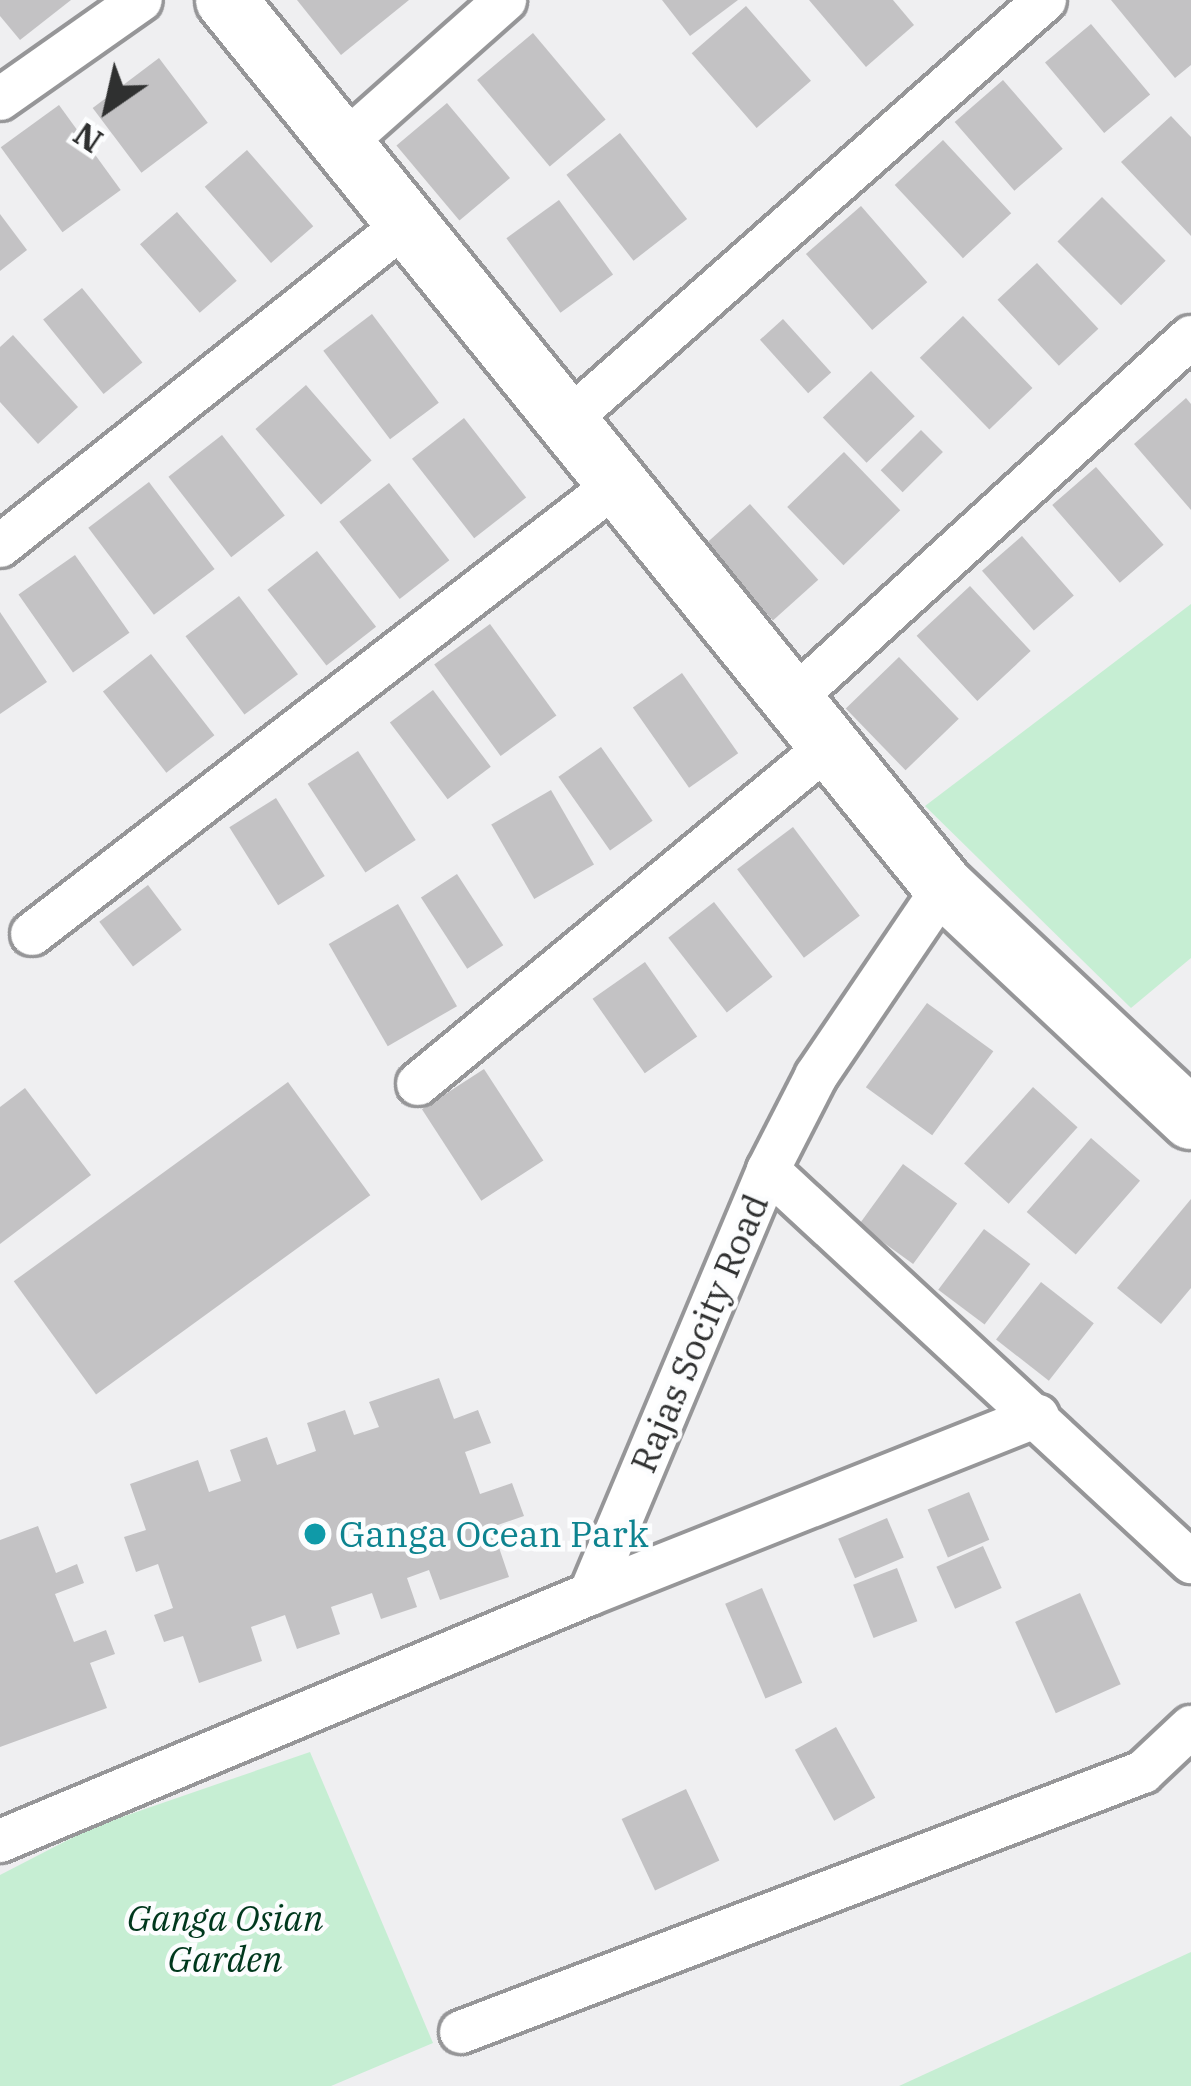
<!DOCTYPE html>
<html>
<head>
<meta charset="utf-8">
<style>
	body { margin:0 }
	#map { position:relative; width:1191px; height:2086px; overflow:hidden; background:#efeff1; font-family:"IBM Plex Serif",serif }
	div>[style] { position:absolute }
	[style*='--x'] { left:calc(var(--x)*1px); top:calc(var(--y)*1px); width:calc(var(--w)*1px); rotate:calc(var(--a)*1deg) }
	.green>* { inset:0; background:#c6eed3 }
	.building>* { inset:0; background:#c3c2c4; transform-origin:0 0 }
	.roads { filter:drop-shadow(3px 0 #969698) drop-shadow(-3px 0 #969698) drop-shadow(0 3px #969698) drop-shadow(0 -3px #969698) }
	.street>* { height:42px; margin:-21px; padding:0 21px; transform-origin:21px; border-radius:21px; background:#fff }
	.secondary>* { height:60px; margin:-30px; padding:0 30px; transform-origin:30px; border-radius:30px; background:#fff }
	.dots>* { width:33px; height:33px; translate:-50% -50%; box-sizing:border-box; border:6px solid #fcfdfe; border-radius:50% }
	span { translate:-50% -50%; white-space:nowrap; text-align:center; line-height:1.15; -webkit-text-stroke:9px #fcfdfe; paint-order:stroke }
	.street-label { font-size:36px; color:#2f3030 }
	.culture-label { font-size:36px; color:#0d838f }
	.left { translate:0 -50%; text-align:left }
	.park-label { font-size:36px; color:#00381d; font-style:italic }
	.north { position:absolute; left:48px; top:48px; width:120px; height:120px; -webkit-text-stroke:9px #fcfdfe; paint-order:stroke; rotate:214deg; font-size:33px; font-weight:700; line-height:48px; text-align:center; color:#2f3030 }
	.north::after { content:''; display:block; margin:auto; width:42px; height:54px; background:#2f3030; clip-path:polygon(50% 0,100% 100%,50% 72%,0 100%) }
</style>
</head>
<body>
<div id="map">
	<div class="green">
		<i style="clip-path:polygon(1191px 604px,1191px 958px,1131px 1008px,925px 806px)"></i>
		<i style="clip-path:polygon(310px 1752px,433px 2043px,331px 2086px,0 2086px,0 1875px,93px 1827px)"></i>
		<i style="clip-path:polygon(1191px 1952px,1191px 2086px,899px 2086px)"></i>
	</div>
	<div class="building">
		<i style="clip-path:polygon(0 0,71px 0,20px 40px,0 16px)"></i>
		<i style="clip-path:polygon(297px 0,409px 0,341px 55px)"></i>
		<i style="clip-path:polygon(662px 0,738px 0,690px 36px)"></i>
		<i style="clip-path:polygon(809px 0,893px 0,914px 25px,866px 67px)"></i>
		<i style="clip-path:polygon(1111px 0,1191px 0,1191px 65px,1175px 78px)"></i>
		<i style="left:746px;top:6px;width:99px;height:72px;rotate:49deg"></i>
		<i style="left:1091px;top:24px;width:92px;height:60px;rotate:50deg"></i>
		<i style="left:533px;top:33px;width:113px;height:73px;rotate:50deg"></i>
		<i style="left:159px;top:58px;width:81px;height:83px;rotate:53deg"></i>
		<i style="left:1003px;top:80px;width:91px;height:64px;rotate:49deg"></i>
		<i style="left:447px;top:103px;width:98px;height:66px;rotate:50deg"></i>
		<i style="left:59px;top:105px;width:105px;height:72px;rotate:54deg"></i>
		<i style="clip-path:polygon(1171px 116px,1191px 137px,1191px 236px,1121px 162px)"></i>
		<i style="left:620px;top:133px;width:109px;height:68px;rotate:52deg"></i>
		<i style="left:943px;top:140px;width:100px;height:66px;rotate:47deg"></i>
		<i style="left:247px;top:150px;width:101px;height:56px;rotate:49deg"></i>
		<i style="left:1102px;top:197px;width:90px;height:63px;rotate:45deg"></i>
		<i style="left:559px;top:200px;width:92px;height:65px;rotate:54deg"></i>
		<i style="left:861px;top:206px;width:101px;height:73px;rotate:49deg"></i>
		<i style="left:177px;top:212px;width:91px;height:49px;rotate:49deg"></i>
		<i style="clip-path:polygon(0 214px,27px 250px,0 271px)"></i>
		<i style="left:1037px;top:263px;width:90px;height:54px;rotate:47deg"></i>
		<i style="left:82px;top:288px;width:96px;height:50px;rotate:51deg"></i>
		<i style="left:372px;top:314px;width:111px;height:61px;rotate:53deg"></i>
		<i style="left:963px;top:316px;width:100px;height:60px;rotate:46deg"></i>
		<i style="left:783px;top:319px;width:72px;height:31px;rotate:48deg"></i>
		<i style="clip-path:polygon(13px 335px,78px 407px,38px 444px,0 402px,0 347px)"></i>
		<i style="left:871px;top:371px;width:63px;height:67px;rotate:46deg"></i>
		<i style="left:306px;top:385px;width:100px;height:67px;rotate:49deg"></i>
		<i style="clip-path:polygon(1186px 398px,1191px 404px,1191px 510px,1134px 444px)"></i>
		<i style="left:464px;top:418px;width:101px;height:66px;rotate:52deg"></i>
		<i style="left:921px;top:430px;width:31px;height:57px;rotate:45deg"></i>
		<i style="left:222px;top:435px;width:102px;height:68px;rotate:52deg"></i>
		<i style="left:844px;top:452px;width:81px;height:79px;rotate:46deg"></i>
		<i style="left:1096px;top:467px;width:103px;height:58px;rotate:49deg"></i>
		<i style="left:149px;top:482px;width:109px;height:76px;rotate:53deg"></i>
		<i style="left:389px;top:483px;width:98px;height:63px;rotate:52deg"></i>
		<i style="left:750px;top:504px;width:102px;height:61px;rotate:48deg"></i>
		<i style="left:1022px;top:536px;width:79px;height:53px;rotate:49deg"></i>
		<i style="left:317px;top:551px;width:96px;height:63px;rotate:52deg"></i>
		<i style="left:75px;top:555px;width:95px;height:69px;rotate:55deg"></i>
		<i style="left:970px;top:586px;width:89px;height:73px;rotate:47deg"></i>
		<i style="left:239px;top:596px;width:98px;height:67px;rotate:53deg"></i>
		<i style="clip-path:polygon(0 612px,47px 682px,0 714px)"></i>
		<i style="left:490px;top:624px;width:113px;height:69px;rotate:54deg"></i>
		<i style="left:151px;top:654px;width:103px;height:61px;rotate:52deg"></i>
		<i style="left:899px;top:657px;width:86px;height:74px;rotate:46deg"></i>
		<i style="left:682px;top:673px;width:98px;height:60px;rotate:55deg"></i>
		<i style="left:433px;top:690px;width:96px;height:54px;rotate:53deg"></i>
		<i style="left:601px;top:747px;width:90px;height:52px;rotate:55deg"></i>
		<i style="left:358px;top:751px;width:106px;height:60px;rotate:57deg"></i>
		<i style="left:551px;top:790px;width:86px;height:69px;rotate:60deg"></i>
		<i style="left:276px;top:798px;width:92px;height:55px;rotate:58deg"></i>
		<i style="left:793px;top:827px;width:111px;height:70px;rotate:53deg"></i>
		<i style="left:457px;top:874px;width:85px;height:43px;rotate:57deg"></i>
		<i style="left:148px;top:885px;width:56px;height:61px;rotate:53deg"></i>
		<i style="left:714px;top:902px;width:95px;height:58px;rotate:52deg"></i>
		<i style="left:398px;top:904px;width:118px;height:80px;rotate:60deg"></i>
		<i style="left:645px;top:962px;width:91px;height:64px;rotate:55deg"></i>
		<i style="left:927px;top:1003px;width:82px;height:104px;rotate:36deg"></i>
		<i style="left:484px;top:1069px;width:109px;height:74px;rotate:57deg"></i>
		<i style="left:288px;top:1082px;width:140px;height:339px;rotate:54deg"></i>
		<i style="left:1033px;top:1087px;width:60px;height:103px;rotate:42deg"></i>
		<i style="clip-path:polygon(25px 1088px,91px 1175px,0 1244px,0 1107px)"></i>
		<i style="left:1091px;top:1138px;width:65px;height:98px;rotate:41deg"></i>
		<i style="left:903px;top:1164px;width:67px;height:75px;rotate:36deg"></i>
		<i style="clip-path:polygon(1191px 1199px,1191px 1288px,1161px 1324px,1117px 1288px)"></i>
		<i style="left:984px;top:1229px;width:58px;height:76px;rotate:37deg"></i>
		<i style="left:1041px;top:1282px;width:67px;height:73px;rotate:38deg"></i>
		<i style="clip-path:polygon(439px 1378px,454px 1419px,478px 1410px,491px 1443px,465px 1452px,480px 1494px,512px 1483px,524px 1516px,492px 1527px,509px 1577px,440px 1600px,429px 1570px,407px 1578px,417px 1607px,381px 1619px,372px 1593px,331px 1607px,340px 1634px,297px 1649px,285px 1615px,251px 1627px,262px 1661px,199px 1683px,183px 1636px,164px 1642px,154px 1615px,173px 1608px,158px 1564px,136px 1572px,124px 1537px,146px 1530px,130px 1484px,198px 1460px,209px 1492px,241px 1481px,230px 1450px,267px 1437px,277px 1465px,316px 1451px,307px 1423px,345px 1410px,354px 1435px,379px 1427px,369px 1402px)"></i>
		<i style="left:969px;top:1492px;width:52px;height:45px;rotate:67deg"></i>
		<i style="left:887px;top:1518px;width:43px;height:53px;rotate:67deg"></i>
		<i style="clip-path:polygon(38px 1526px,56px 1573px,77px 1564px,84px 1583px,55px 1594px,74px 1642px,106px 1630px,115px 1654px,90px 1663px,107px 1708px,0 1747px,0 1540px)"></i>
		<i style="left:983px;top:1546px;width:46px;height:51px;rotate:66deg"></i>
		<i style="left:897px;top:1568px;width:57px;height:47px;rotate:69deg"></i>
		<i style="left:762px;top:1588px;width:103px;height:40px;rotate:67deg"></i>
		<i style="left:1080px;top:1593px;width:100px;height:71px;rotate:66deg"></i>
		<i style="left:836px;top:1727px;width:81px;height:47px;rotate:61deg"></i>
		<i style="left:686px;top:1789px;width:79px;height:71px;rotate:65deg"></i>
	</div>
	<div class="roads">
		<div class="street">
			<i style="--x:0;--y:99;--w:172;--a:-35.1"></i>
			<i style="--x:343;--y:144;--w:217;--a:-41.6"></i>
			<i style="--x:567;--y:421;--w:637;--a:-41.37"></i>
			<i style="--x:0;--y:546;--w:520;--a:-38.44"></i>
			<i style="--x:793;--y:699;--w:538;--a:-42.29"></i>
			<i style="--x:32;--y:934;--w:739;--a:-37.58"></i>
			<i style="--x:418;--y:1084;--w:534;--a:-39.45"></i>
			<i style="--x:768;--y:1170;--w:577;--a:42.82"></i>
			<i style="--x:590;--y:1594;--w:482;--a:-21.7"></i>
			<i style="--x:0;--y:1841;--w:640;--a:-22.72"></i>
			<i style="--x:590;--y:1594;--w:460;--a:-67.2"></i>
			<i style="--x:768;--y:1170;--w:106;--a:-62.9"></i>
			<i style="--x:816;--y:1076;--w:228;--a:-55.9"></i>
			<i style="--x:461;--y:2032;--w:730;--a:-20.87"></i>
			<i style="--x:1143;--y:1772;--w:66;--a:-43.2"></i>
		</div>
		<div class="secondary">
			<i style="--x:226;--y:0;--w:1141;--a:51.01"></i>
			<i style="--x:944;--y:887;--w:339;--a:43.2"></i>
		</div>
	</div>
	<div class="dots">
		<i style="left:315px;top:1534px;background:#0f9aa8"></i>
	</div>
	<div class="street-label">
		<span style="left:699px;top:1333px;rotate:-67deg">Rajas Socity Road</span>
	</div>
	<div class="culture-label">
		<span class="left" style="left:339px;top:1534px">Ganga Ocean Park</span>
	</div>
	<div class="park-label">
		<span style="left:225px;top:1938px">Ganga Osian<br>Garden</span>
	</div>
	<div class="north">N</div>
</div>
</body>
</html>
